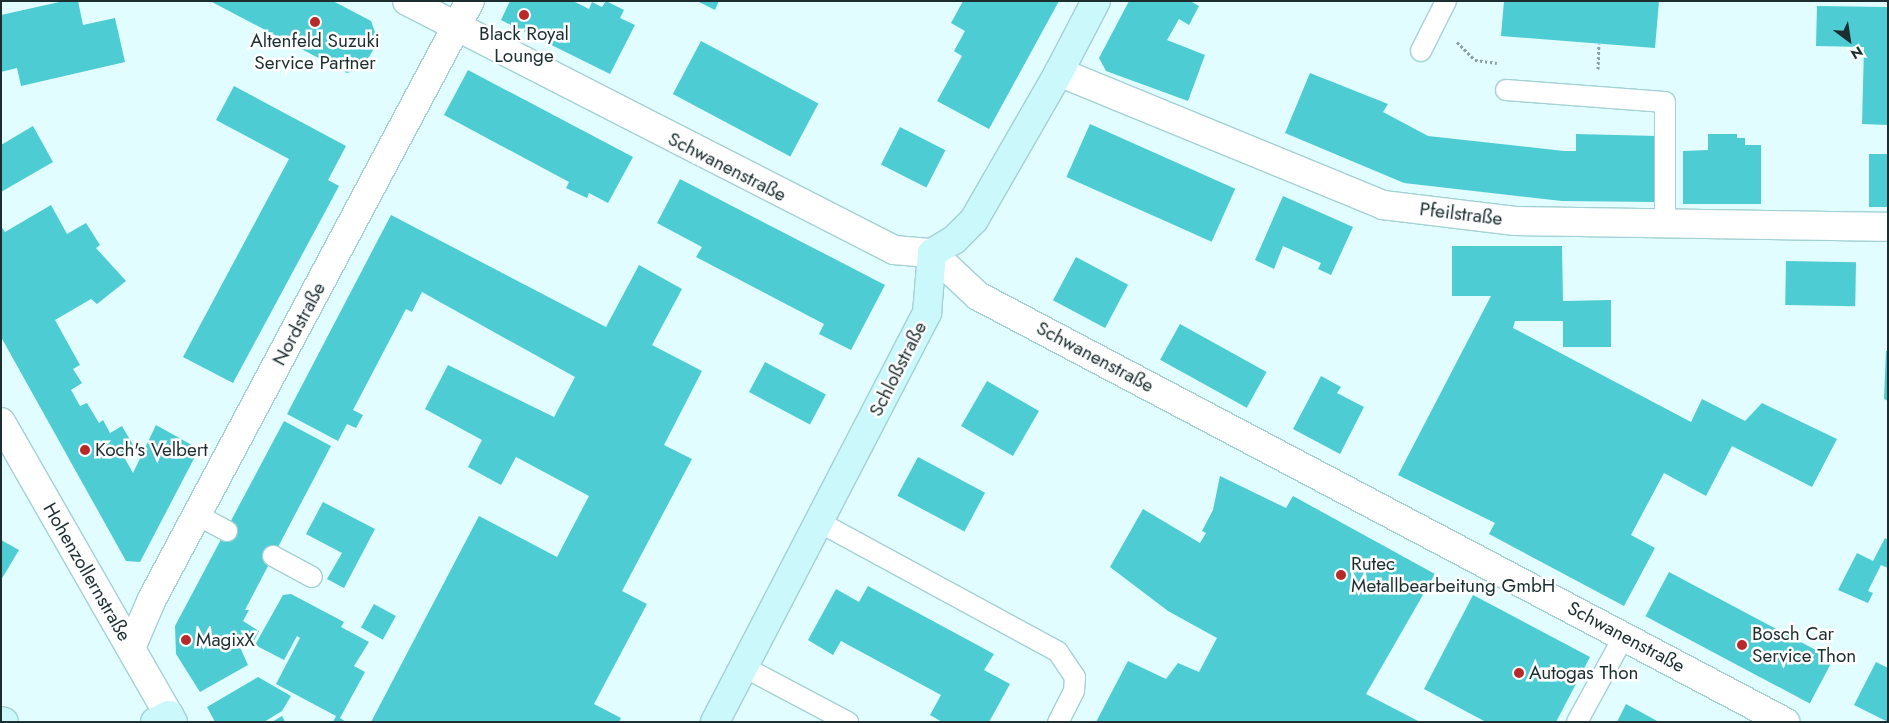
<!DOCTYPE html>
<html>
<head>
<meta charset="utf-8">
<style>
	body { margin:0 }
	#map { position:relative; width:1889px; height:723px; overflow:hidden; background:#e2fdff; font-family:Jost,sans-serif }
	div>[style] { position:absolute }
	[style*='--x'] { left:calc(var(--x)*1px); top:calc(var(--y)*1px); width:calc(var(--w)*1px); rotate:calc(var(--a)*1deg) }
	.building>* { inset:0; background:#4dccd4; transform-origin:0 0 }
	.path>* { height:3px; margin-top:-1.5px; transform-origin:0; background:repeating-linear-gradient(90deg,#8aa1a3 0 2.5px,transparent 0 5px) }
	.roads { filter:drop-shadow(1px 0 #a4d1d4) drop-shadow(-1px 0 #a4d1d4) drop-shadow(0 1px #a4d1d4) drop-shadow(0 -1px #a4d1d4) }
	.service>* { height:20px; margin:-10px; padding:0 10px; transform-origin:10px; border-radius:10px; background:#fff }
	.minor>* { height:28px; margin:-14px; padding:0 14px; transform-origin:14px; border-radius:14px; background:#fff }
	.tertiary>* { height:28px; margin:-14px; padding:0 14px; transform-origin:14px; border-radius:14px; background:#fff }
	.secondary>* { height:28px; margin:-14px; padding:0 14px; transform-origin:14px; border-radius:14px; background:#caf8fb }
	.dots>* { width:14px; height:14px; translate:-50% -50%; box-sizing:border-box; border:2px solid #fff; border-radius:50% }
	span { translate:-50% -50%; white-space:nowrap; text-align:center; line-height:1.15; -webkit-text-stroke:5px #fff; paint-order:stroke }
	.poi-label { font-size:19px; color:#1c2e30 }
	.left { translate:0 -50%; text-align:left }
	.street-label { font-size:19px; color:#1c2e30 }
	.frame { position:absolute; inset:0; border:2px solid #1c2e30; pointer-events:none }
	.north { position:absolute; left:1824px; top:15px; width:50px; height:50px; -webkit-text-stroke:4px #fff; paint-order:stroke; rotate:149deg; font-size:14px; font-weight:700; line-height:20px; text-align:center; color:#1c2e30 }
	.north::after { content:''; display:block; margin:auto; width:18px; height:22px; background:#1c2e30; clip-path:polygon(50% 0,100% 100%,50% 72%,0 100%) }
</style>
</head>
<body>
<div id="map">
	<div class="building">
		<i style="clip-path:polygon(64px 1px,78px 1px,83px 25px,115px 18px,125px 62px,21px 86px,17px 68px,1px 72px,1px 15px)"></i>
		<i style="clip-path:polygon(210px 1px,333px 1px,371px 21px,378px 41px,363px 68px,347px 73px)"></i>
		<i style="clip-path:polygon(510px 1px,573px 1px,589px 9px,592px 2px,602px 7px,606px 1px,624px 10px,620px 18px,635px 25px,610px 74px,501px 20px)"></i>
		<i style="clip-path:polygon(697px 1px,719px 1px,715px 10px)"></i>
		<i style="clip-path:polygon(963px 1px,1059px 1px,989px 129px,937px 101px,962px 56px,954px 51px,965px 31px,951px 23px)"></i>
		<i style="clip-path:polygon(1129px 1px,1190px 1px,1199px 6px,1189px 25px,1179px 19px,1167px 40px,1205px 55px,1188px 101px,1106px 71px,1099px 58px)"></i>
		<i style="clip-path:polygon(1504px 1px,1659px 1px,1655px 48px,1501px 36px)"></i>
		<i style="clip-path:polygon(1817px 6px,1888px 7px,1888px 125px,1862px 124px,1864px 47px,1816px 46px)"></i>
		<i style="left:701px;top:41px;width:133px;height:60px;rotate:28deg"></i>
		<i style="clip-path:polygon(468px 70px,633px 157px,608px 203px,589px 193px,587px 198px,566px 188px,569px 182px,444px 115px)"></i>
		<i style="clip-path:polygon(1310px 73px,1388px 104px,1383px 112px,1428px 136px,1564px 151px,1576px 151px,1576px 134px,1657px 136px,1656px 202px,1562px 201px,1404px 183px,1285px 133px)"></i>
		<i style="clip-path:polygon(234px 86px,346px 146px,328px 180px,339px 186px,233px 383px,183px 357px,289px 159px,216px 120px)"></i>
		<i style="left:1090px;top:124px;width:159px;height:58px;rotate:24deg"></i>
		<i style="clip-path:polygon(33px 126px,53px 162px,1px 192px,1px 145px)"></i>
		<i style="left:900px;top:127px;width:51px;height:42px;rotate:27deg"></i>
		<i style="clip-path:polygon(1708px 134px,1737px 134px,1737px 138px,1745px 138px,1745px 145px,1761px 145px,1761px 204px,1683px 204px,1683px 151px,1708px 150px)"></i>
		<i style="left:1869px;top:154px;width:19px;height:53px"></i>
		<i style="clip-path:polygon(680px 179px,885px 285px,851px 350px,819px 334px,824px 324px,696px 257px,702px 247px,657px 223px)"></i>
		<i style="clip-path:polygon(1283px 196px,1353px 227px,1331px 275px,1318px 269px,1321px 263px,1283px 246px,1274px 269px,1255px 260px)"></i>
		<i style="clip-path:polygon(51px 205px,67px 234px,86px 223px,100px 245px,96px 248px,126px 281px,97px 304px,91px 299px,55px 320px,80px 365px,73px 369px,82px 383px,71px 390px,80px 406px,87px 403px,99px 423px,103px 420px,110px 433px,122px 426px,136px 450px,124px 457px,133px 473px,156px 425px,199px 449px,140px 562px,126px 561px,1px 337px,1px 226px,5px 232px)"></i>
		<i style="clip-path:polygon(391px 215px,606px 327px,639px 265px,682px 289px,652px 345px,702px 371px,664px 445px,692px 459px,622px 591px,647px 604px,594px 704px,621px 718px,619px 722px,371px 722px,479px 516px,557px 557px,589px 496px,516px 457px,501px 485px,468px 467px,482px 440px,425px 409px,448px 365px,554px 417px,575px 377px,422px 292px,412px 312px,406px 309px,353px 410px,363px 415px,356px 428px,347px 424px,338px 441px,287px 414px)"></i>
		<i style="clip-path:polygon(1452px 246px,1562px 246px,1563px 301px,1611px 300px,1611px 347px,1563px 347px,1563px 321px,1515px 321px,1513px 328px,1691px 422px,1702px 399px,1745px 421px,1762px 403px,1837px 439px,1812px 487px,1732px 446px,1706px 496px,1664px 473px,1631px 535px,1655px 548px,1624px 606px,1489px 534px,1495px 523px,1398px 475px,1491px 296px,1452px 296px)"></i>
		<i style="left:1076px;top:257px;width:59px;height:49px;rotate:28deg"></i>
		<i style="left:1786px;top:261px;width:70px;height:44px;rotate:1deg"></i>
		<i style="left:1180px;top:324px;width:99px;height:41px;rotate:29deg"></i>
		<i style="clip-path:polygon(1886px 351px,1888px 351px,1888px 401px,1884px 399px)"></i>
		<i style="left:765px;top:362px;width:69px;height:34px;rotate:28deg"></i>
		<i style="clip-path:polygon(1321px 376px,1341px 387px,1337px 393px,1364px 407px,1340px 454px,1293px 429px)"></i>
		<i style="left:987px;top:381px;width:60px;height:52px;rotate:30deg"></i>
		<i style="clip-path:polygon(284px 421px,331px 446px,245px 610px,249px 610px,243px 621px,259px 631px,251px 646px,243px 642px,239px 645px,248px 665px,200px 692px,176px 654px,175px 626px)"></i>
		<i style="left:918px;top:457px;width:76px;height:44px;rotate:28deg"></i>
		<i style="clip-path:polygon(1220px 476px,1286px 508px,1293px 496px,1435px 574px,1366px 694px,1420px 722px,1096px 722px,1128px 661px,1166px 679px,1178px 663px,1199px 672px,1217px 638px,1168px 611px,1110px 567px,1143px 509px,1200px 543px,1206px 533px,1202px 531px,1213px 510px)"></i>
		<i style="clip-path:polygon(323px 502px,375px 529px,344px 588px,327px 579px,342px 553px,306px 534px)"></i>
		<i style="clip-path:polygon(1885px 538px,1888px 540px,1888px 568px,1881px 565px,1868px 591px,1873px 593px,1868px 603px,1838px 590px,1857px 553px,1873px 561px)"></i>
		<i style="clip-path:polygon(1px 540px,19px 550px,1px 580px)"></i>
		<i style="left:1669px;top:572px;width:186px;height:50px;rotate:28deg"></i>
		<i style="clip-path:polygon(868px 586px,994px 654px,984px 670px,1010px 684px,989px 722px,942px 722px,930px 715px,941px 695px,841px 641px,833px 655px,808px 640px,836px 589px,859px 602px)"></i>
		<i style="clip-path:polygon(291px 594px,344px 622px,341px 627px,369px 642px,354px 666px,365px 672px,340px 718px,346px 722px,333px 722px,336px 716px,276px 684px,300px 638px,297px 636px,284px 660px,255px 645px,283px 595px)"></i>
		<i style="clip-path:polygon(1473px 595px,1590px 657px,1556px 722px,1486px 722px,1424px 689px)"></i>
		<i style="left:374px;top:604px;width:25px;height:27px;rotate:29deg"></i>
		<i style="clip-path:polygon(1876px 662px,1888px 668px,1888px 722px,1854px 705px)"></i>
		<i style="clip-path:polygon(258px 677px,291px 696px,282px 711px,264px 722px,215px 722px,207px 707px)"></i>
		<i style="clip-path:polygon(1626px 704px,1659px 722px,1617px 722px)"></i>
		<i style="clip-path:polygon(282px 716px,285px 722px,272px 722px)"></i>
	</div>
	<div class="path">
		<i style="--x:1457;--y:42;--w:25;--a:45"></i>
		<i style="--x:1475;--y:60;--w:22;--a:8"></i>
		<i style="--x:1598;--y:69;--w:25;--a:-88"></i>
		<i style="--x:756;--y:722;--w:1;--a:-90"></i>
	</div>
	<div class="roads">
		<div class="service">
			<i style="--x:1421;--y:51;--w:56;--a:-63.4"></i>
			<i style="--x:1506;--y:90;--w:159;--a:4.3"></i>
			<i style="--x:1665;--y:102;--w:121;--a:90"></i>
			<i style="--x:197;--y:515;--w:34;--a:28"></i>
			<i style="--x:819;--y:522;--w:272;--a:28.5"></i>
			<i style="--x:1058;--y:652;--w:30;--a:56"></i>
			<i style="--x:1075;--y:677;--w:14;--a:94"></i>
			<i style="--x:1074;--y:691;--w:35;--a:117"></i>
			<i style="--x:273;--y:556;--w:44;--a:28.3"></i>
			<i style="--x:744;--y:667;--w:118;--a:27.9"></i>
			<i style="--x:1577;--y:722;--w:98;--a:-61.3"></i>
		</div>
		<div class="minor">
			<i style="--x:1059;--y:72;--w:350;--a:22.3"></i>
			<i style="--x:1383;--y:205;--w:133;--a:6.9"></i>
			<i style="--x:1515;--y:221;--w:373;--a:0.9"></i>
			<i style="--x:932;--y:253;--w:63;--a:43.1"></i>
			<i style="--x:978;--y:296;--w:913;--a:27.83"></i>
			<i style="--x:1;--y:422;--w:338;--a:60.2"></i>
			<i style="--x:131;--y:648;--w:53;--a:-66.8"></i>
			<i style="--x:152;--y:599;--w:677;--a:-62"></i>
		</div>
		<div class="tertiary">
			<i style="--x:407;--y:1;--w:547;--a:27.08"></i>
			<i style="--x:894;--y:250;--w:38;--a:5"></i>
		</div>
		<div class="secondary">
			<i style="--x:1;--y:721;--w:3;--a:18"></i>
			<i style="--x:155;--y:722;--w:16;--a:-27"></i>
			<i style="--x:169;--y:715;--w:8;--a:60"></i>
			<i style="--x:715;--y:722;--w:461;--a:-62.6"></i>
			<i style="--x:927;--y:313;--w:60;--a:-85.2"></i>
			<i style="--x:932;--y:253;--w:26;--a:-31"></i>
			<i style="--x:954;--y:240;--w:28;--a:-45"></i>
			<i style="--x:974;--y:220;--w:171;--a:-60.1"></i>
			<i style="--x:1059;--y:72;--w:80;--a:-62.5"></i>
		</div>
	</div>
	<div class="dots">
		<i style="left:524px;top:15px;background:#b92929"></i>
		<i style="left:315px;top:22px;background:#b92929"></i>
		<i style="left:85px;top:450px;background:#b92929"></i>
		<i style="left:1341px;top:575px;background:#b92929"></i>
		<i style="left:186px;top:640px;background:#b92929"></i>
		<i style="left:1742px;top:645px;background:#b92929"></i>
		<i style="left:1519px;top:673px;background:#b92929"></i>
	</div>
	<div class="poi-label">
		<span style="left:524px;top:45px">Black Royal<br>Lounge</span>
		<span style="left:315px;top:52px">Altenfeld Suzuki<br>Service Partner</span>
		<span class="left" style="left:95px;top:450px">Koch's Velbert</span>
		<span class="left" style="left:1351px;top:575px">Rutec<br>Metallbearbeitung GmbH</span>
		<span class="left" style="left:1752px;top:645px">Bosch Car<br>Service Thon</span>
		<span class="left" style="left:196px;top:640px">MagixX</span>
		<span class="left" style="left:1529px;top:673px">Autogas Thon</span>
	</div>
	<div class="street-label">
		<span style="left:727px;top:167px;rotate:27deg">Schwanenstraße</span>
		<span style="left:1461px;top:214px;rotate:7deg">Pfeilstraße</span>
		<span style="left:299px;top:324px;rotate:-62deg">Nordstraße</span>
		<span style="left:1095px;top:357px;rotate:28deg">Schwanenstraße</span>
		<span style="left:898px;top:369px;rotate:-63deg">Schloßstraße</span>
		<span style="left:87px;top:572px;rotate:60deg">Hohenzollernstraße</span>
		<span style="left:1626px;top:637px;rotate:28deg">Schwanenstraße</span>
	</div>
	<div class="frame"></div>
	<div class="north">N</div>
</div>
</body>
</html>
